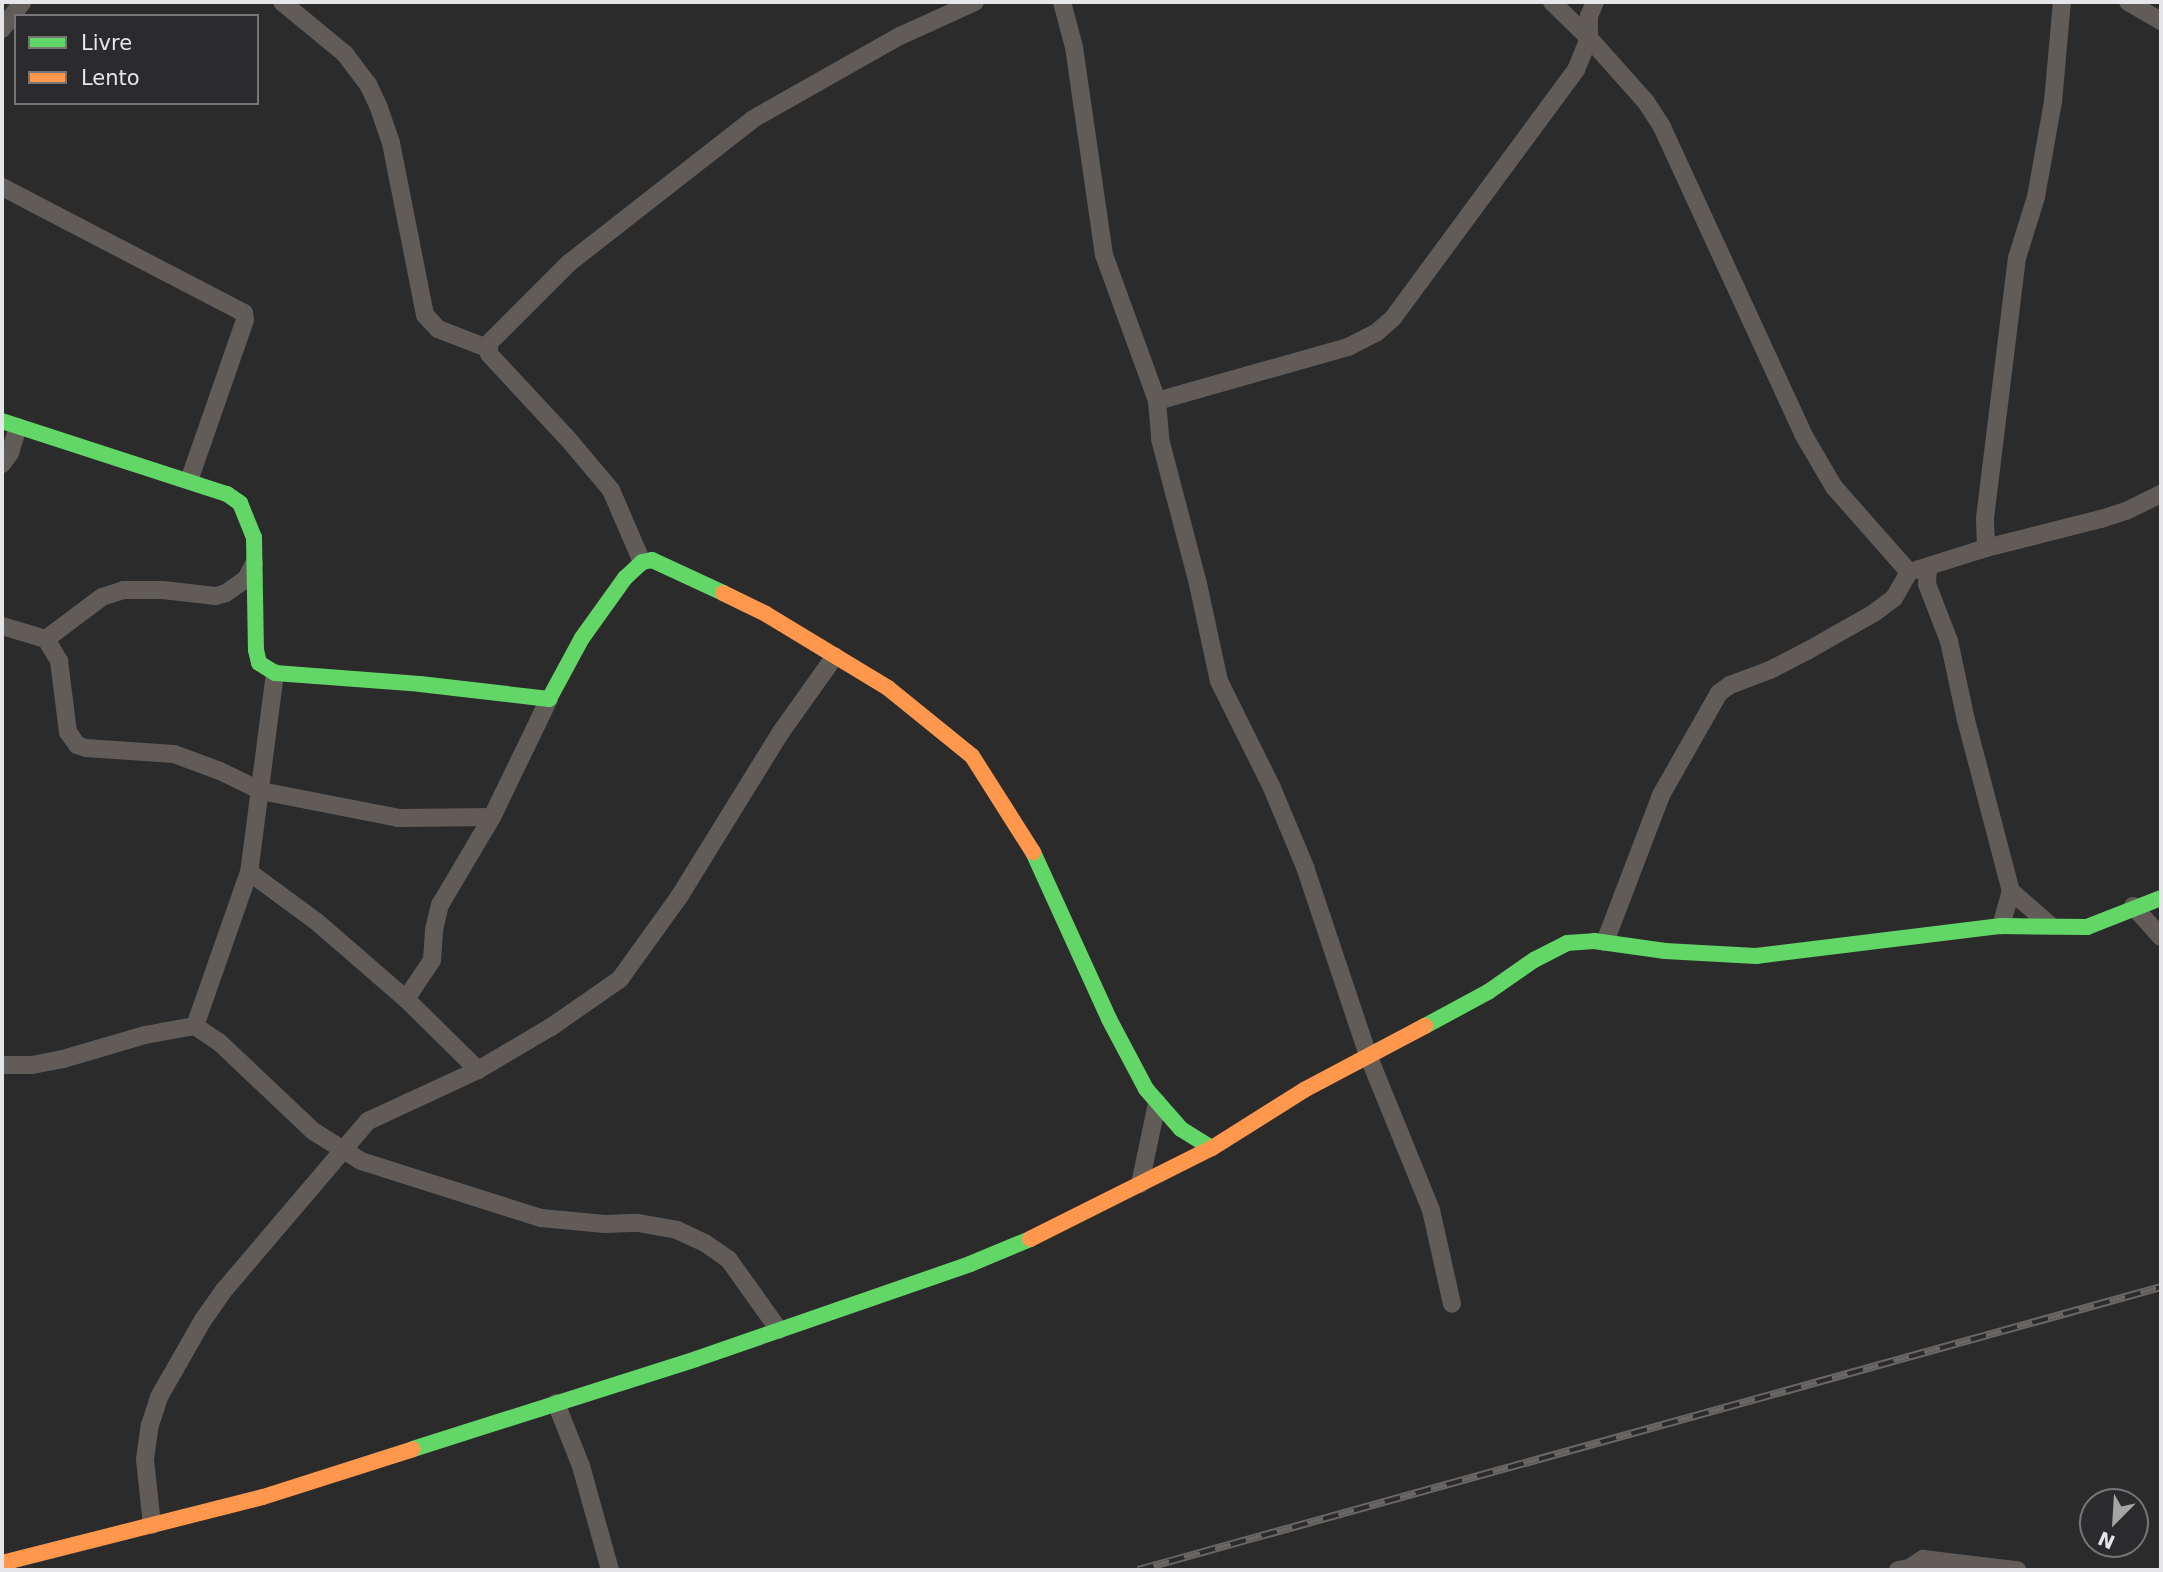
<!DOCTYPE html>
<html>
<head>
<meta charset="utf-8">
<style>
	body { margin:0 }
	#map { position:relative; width:2163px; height:1572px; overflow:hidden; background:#2b2b2c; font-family:"DejaVu Sans",sans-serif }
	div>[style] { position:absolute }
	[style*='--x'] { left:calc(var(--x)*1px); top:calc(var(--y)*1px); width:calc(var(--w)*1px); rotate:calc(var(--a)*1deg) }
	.street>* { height:18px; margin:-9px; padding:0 9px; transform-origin:9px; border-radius:9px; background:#615c58 }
	.fast>* { height:16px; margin:-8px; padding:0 8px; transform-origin:8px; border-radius:8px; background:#63d668 }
	.slow>* { height:16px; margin:-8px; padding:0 8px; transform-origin:8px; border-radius:8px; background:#ff974d }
	.rail>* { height:8px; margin-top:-4px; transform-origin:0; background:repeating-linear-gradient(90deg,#2b2a2d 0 16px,#696663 0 32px); box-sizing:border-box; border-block:2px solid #696663 }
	span { translate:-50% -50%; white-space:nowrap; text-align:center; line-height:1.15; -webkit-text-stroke:6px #2b2a2d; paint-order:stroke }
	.frame { position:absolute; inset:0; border:4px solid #e6e6e8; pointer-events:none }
	.legend { position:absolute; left:14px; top:14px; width:245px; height:91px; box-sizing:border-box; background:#2b2a2d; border:2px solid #767578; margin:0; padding:9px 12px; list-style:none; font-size:21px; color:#e6e6e8 }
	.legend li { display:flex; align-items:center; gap:14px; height:35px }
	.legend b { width:35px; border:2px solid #767578 }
	.north { position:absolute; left:2079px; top:1488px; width:70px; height:70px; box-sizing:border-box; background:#2b2a2d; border:2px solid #767578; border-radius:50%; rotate:204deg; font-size:19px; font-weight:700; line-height:28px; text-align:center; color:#e6e6e8 }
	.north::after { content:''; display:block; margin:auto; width:24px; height:32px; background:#a5a5a6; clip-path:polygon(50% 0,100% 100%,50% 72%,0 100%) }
</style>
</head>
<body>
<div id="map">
	<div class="street">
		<i style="--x:282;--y:2;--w:82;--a:39.5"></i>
		<i style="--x:345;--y:54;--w:38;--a:53"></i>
		<i style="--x:368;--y:84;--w:26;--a:65"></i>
		<i style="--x:379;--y:108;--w:37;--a:71"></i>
		<i style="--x:391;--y:143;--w:175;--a:78.8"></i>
		<i style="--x:425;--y:315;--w:19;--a:47"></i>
		<i style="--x:438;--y:329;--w:53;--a:21.2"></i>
		<i style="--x:1062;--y:2;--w:47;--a:75.1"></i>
		<i style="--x:1074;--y:47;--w:210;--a:81.8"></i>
		<i style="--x:1104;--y:255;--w:155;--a:70"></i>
		<i style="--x:1157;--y:401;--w:38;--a:85"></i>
		<i style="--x:1160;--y:439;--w:150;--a:75.3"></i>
		<i style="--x:1198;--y:584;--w:99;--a:77.8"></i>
		<i style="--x:1219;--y:681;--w:119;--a:63.6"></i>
		<i style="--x:1272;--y:788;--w:86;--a:67.3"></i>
		<i style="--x:1305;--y:867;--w:198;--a:71.5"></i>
		<i style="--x:1368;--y:1055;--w:167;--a:67.9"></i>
		<i style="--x:1431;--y:1210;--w:96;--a:77.4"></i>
		<i style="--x:1552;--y:2;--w:52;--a:44.2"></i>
		<i style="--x:1589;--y:38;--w:86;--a:48.3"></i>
		<i style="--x:1646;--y:102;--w:30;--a:57"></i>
		<i style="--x:1662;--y:127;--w:338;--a:65.3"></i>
		<i style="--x:1803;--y:434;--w:61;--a:59.7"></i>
		<i style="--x:1834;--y:487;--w:113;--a:48.6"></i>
		<i style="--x:2128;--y:2;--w:38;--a:30"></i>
		<i style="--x:2;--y:29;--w:34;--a:-53"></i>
		<i style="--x:2;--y:187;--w:273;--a:27.5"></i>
		<i style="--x:244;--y:313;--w:7;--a:82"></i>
		<i style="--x:245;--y:320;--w:170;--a:109.2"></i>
		<i style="--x:1157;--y:401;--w:198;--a:-15.8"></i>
		<i style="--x:1348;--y:347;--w:33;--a:-27"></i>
		<i style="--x:1377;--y:332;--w:21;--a:-41"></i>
		<i style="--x:1393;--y:318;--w:308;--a:-53.6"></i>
		<i style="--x:1576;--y:70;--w:35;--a:-68"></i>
		<i style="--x:1589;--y:38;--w:22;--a:-90"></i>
		<i style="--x:1589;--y:16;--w:15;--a:-67"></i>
		<i style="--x:2;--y:464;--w:14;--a:-54"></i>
		<i style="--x:10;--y:453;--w:27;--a:-73"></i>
		<i style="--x:1986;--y:548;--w:30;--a:-92"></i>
		<i style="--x:1985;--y:518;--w:262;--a:-83"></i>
		<i style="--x:2017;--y:258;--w:64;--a:-72.7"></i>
		<i style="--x:2036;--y:197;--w:97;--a:-79.9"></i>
		<i style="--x:2053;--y:102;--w:100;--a:-84.9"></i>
		<i style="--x:642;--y:562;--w:78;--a:-113.3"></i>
		<i style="--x:611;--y:490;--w:67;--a:-130.1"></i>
		<i style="--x:568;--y:439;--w:116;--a:-132.9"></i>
		<i style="--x:489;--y:354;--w:11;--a:-90"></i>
		<i style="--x:489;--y:343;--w:113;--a:-45"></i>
		<i style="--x:569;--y:263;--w:234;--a:-38"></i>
		<i style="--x:753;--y:119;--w:169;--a:-29.5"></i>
		<i style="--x:900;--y:36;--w:82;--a:-24.4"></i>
		<i style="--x:1928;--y:568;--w:16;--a:94"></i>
		<i style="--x:1927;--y:584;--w:61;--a:68.9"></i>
		<i style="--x:1949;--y:641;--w:81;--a:77.9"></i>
		<i style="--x:1966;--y:720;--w:177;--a:75.3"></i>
		<i style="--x:2011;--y:891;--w:36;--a:106"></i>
		<i style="--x:1916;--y:570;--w:73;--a:-17.4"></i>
		<i style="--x:1986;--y:548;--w:119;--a:-14.2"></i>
		<i style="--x:2101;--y:519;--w:26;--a:-18"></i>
		<i style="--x:2126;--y:511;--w:39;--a:-26"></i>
		<i style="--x:2;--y:626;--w:46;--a:16.5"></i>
		<i style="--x:46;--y:639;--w:26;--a:59"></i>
		<i style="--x:59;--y:661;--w:72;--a:82.8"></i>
		<i style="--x:68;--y:732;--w:16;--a:55"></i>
		<i style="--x:77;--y:745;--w:9;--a:18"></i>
		<i style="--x:86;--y:748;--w:88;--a:3.9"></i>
		<i style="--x:174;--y:754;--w:49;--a:20.3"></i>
		<i style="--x:220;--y:771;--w:46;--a:26"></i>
		<i style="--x:261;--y:791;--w:140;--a:11.1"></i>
		<i style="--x:398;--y:818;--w:94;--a:-0.6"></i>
		<i style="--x:492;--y:817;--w:131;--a:-64.2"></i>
		<i style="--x:46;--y:639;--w:70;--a:-36.9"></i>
		<i style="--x:102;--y:597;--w:22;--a:-18"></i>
		<i style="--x:123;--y:590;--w:40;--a:0"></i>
		<i style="--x:163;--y:590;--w:53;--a:6.5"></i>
		<i style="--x:216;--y:596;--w:10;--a:-17"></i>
		<i style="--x:226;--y:593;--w:24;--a:-35"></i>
		<i style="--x:246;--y:579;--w:17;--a:-62"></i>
		<i style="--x:275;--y:673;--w:201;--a:97.4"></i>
		<i style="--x:249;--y:872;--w:84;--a:36.3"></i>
		<i style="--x:317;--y:922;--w:118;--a:40.9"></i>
		<i style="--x:406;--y:999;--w:101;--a:44.6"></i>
		<i style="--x:2011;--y:891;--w:53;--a:41.2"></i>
		<i style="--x:2133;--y:906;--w:42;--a:47.9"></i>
		<i style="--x:1605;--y:942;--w:157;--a:-69.1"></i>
		<i style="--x:1661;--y:795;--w:117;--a:-60.4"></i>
		<i style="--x:1719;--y:693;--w:14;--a:-36"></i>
		<i style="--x:1730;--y:685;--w:43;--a:-20.6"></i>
		<i style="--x:1770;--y:670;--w:42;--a:-27.2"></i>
		<i style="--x:1807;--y:651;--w:77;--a:-29.6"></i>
		<i style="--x:1874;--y:613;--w:25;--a:-37"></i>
		<i style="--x:1894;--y:598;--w:30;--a:-60"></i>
		<i style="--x:406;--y:999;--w:47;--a:-56.3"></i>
		<i style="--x:432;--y:960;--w:30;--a:-86"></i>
		<i style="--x:434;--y:930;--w:26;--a:-77"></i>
		<i style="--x:440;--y:905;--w:102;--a:-59.4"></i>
		<i style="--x:195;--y:1026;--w:163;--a:-70.7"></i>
		<i style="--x:2;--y:1065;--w:30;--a:0"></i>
		<i style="--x:32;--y:1065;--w:32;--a:-11"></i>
		<i style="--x:63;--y:1059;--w:85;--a:-16.3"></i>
		<i style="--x:145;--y:1035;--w:51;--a:-10.2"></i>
		<i style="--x:195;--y:1026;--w:29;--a:34"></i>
		<i style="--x:219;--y:1042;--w:129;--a:43.4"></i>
		<i style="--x:313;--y:1131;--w:57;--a:32"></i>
		<i style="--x:361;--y:1161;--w:189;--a:17.6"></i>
		<i style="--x:541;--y:1218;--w:64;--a:5.4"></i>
		<i style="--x:605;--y:1224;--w:33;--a:-2"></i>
		<i style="--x:638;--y:1223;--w:40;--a:10"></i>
		<i style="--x:677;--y:1230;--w:31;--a:25"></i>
		<i style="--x:705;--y:1243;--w:29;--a:35"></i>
		<i style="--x:729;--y:1260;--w:86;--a:54.5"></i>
		<i style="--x:1140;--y:1184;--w:83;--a:-78.1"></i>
		<i style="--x:556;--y:1403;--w:68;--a:68.4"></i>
		<i style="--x:581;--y:1466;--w:108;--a:74.4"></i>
		<i style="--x:152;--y:1525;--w:66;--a:-96.1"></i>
		<i style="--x:145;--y:1459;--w:34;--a:-82"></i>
		<i style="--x:150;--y:1425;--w:29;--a:-72"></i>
		<i style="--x:159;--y:1397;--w:89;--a:-60.3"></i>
		<i style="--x:203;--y:1320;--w:38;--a:-55"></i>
		<i style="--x:225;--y:1289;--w:221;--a:-49.6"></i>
		<i style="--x:368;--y:1121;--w:121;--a:-24.9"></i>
		<i style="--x:478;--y:1070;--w:85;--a:-30.5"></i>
		<i style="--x:551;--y:1027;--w:84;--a:-34.8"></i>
		<i style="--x:620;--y:979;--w:101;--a:-54.3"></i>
		<i style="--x:679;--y:897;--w:194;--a:-58.3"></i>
		<i style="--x:781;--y:732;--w:93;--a:-54.6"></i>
		<i style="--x:1898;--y:1570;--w:11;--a:-10"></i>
		<i style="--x:1909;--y:1568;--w:17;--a:-33"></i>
		<i style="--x:1923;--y:1559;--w:95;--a:6.7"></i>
	</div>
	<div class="fast">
		<i style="--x:2;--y:421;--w:237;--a:18"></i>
		<i style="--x:227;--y:494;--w:16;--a:35"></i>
		<i style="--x:240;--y:503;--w:37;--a:68"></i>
		<i style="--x:254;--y:537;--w:113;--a:89"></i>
		<i style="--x:256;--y:650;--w:13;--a:77"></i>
		<i style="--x:259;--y:663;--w:19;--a:32"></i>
		<i style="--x:275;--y:673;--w:145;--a:4.3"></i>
		<i style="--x:420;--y:684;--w:130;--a:6.6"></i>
		<i style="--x:549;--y:699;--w:69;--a:-61.6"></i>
		<i style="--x:582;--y:638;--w:74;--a:-54.4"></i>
		<i style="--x:625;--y:578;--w:23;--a:-43"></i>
		<i style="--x:642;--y:562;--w:10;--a:-11"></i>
		<i style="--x:652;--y:560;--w:78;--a:24.9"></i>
		<i style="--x:1033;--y:852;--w:183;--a:65.5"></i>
		<i style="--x:1109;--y:1019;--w:79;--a:62.1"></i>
		<i style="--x:1146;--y:1089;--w:53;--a:48.8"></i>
		<i style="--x:1181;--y:1129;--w:36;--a:32"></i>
		<i style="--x:1425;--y:1026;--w:72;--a:-28.4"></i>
		<i style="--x:1488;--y:992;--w:56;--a:-34.8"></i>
		<i style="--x:1534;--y:960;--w:37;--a:-27"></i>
		<i style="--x:1567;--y:943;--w:27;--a:-4"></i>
		<i style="--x:1594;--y:941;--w:72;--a:8"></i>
		<i style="--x:1665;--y:951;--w:91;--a:3.1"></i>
		<i style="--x:1756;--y:956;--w:247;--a:-7"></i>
		<i style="--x:2001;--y:926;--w:86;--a:0.7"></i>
		<i style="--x:2087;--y:927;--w:79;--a:-21.4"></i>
		<i style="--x:413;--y:1449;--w:297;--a:-17.6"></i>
		<i style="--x:696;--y:1359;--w:290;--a:-19.1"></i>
		<i style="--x:970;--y:1264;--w:65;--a:-22.6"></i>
	</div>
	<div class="slow">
		<i style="--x:723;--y:593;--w:48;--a:26"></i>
		<i style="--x:766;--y:614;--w:143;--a:31.2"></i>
		<i style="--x:888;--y:688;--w:108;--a:39"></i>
		<i style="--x:972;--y:756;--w:114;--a:57.6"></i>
		<i style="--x:1030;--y:1239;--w:203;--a:-26.6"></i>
		<i style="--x:1212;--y:1148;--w:109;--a:-32.2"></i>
		<i style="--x:1304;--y:1090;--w:137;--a:-27.9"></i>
		<i style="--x:2;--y:1563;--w:269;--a:-14.2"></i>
		<i style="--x:263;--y:1497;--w:157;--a:-17.7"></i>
	</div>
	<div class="rail">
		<i style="--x:1138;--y:1570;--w:1061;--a:-15.46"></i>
	</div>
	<div class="frame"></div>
	<ul class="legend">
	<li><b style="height:9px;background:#63d668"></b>Livre</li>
	<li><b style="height:9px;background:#ff974d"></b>Lento</li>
	</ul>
	<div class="north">N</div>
</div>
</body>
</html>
